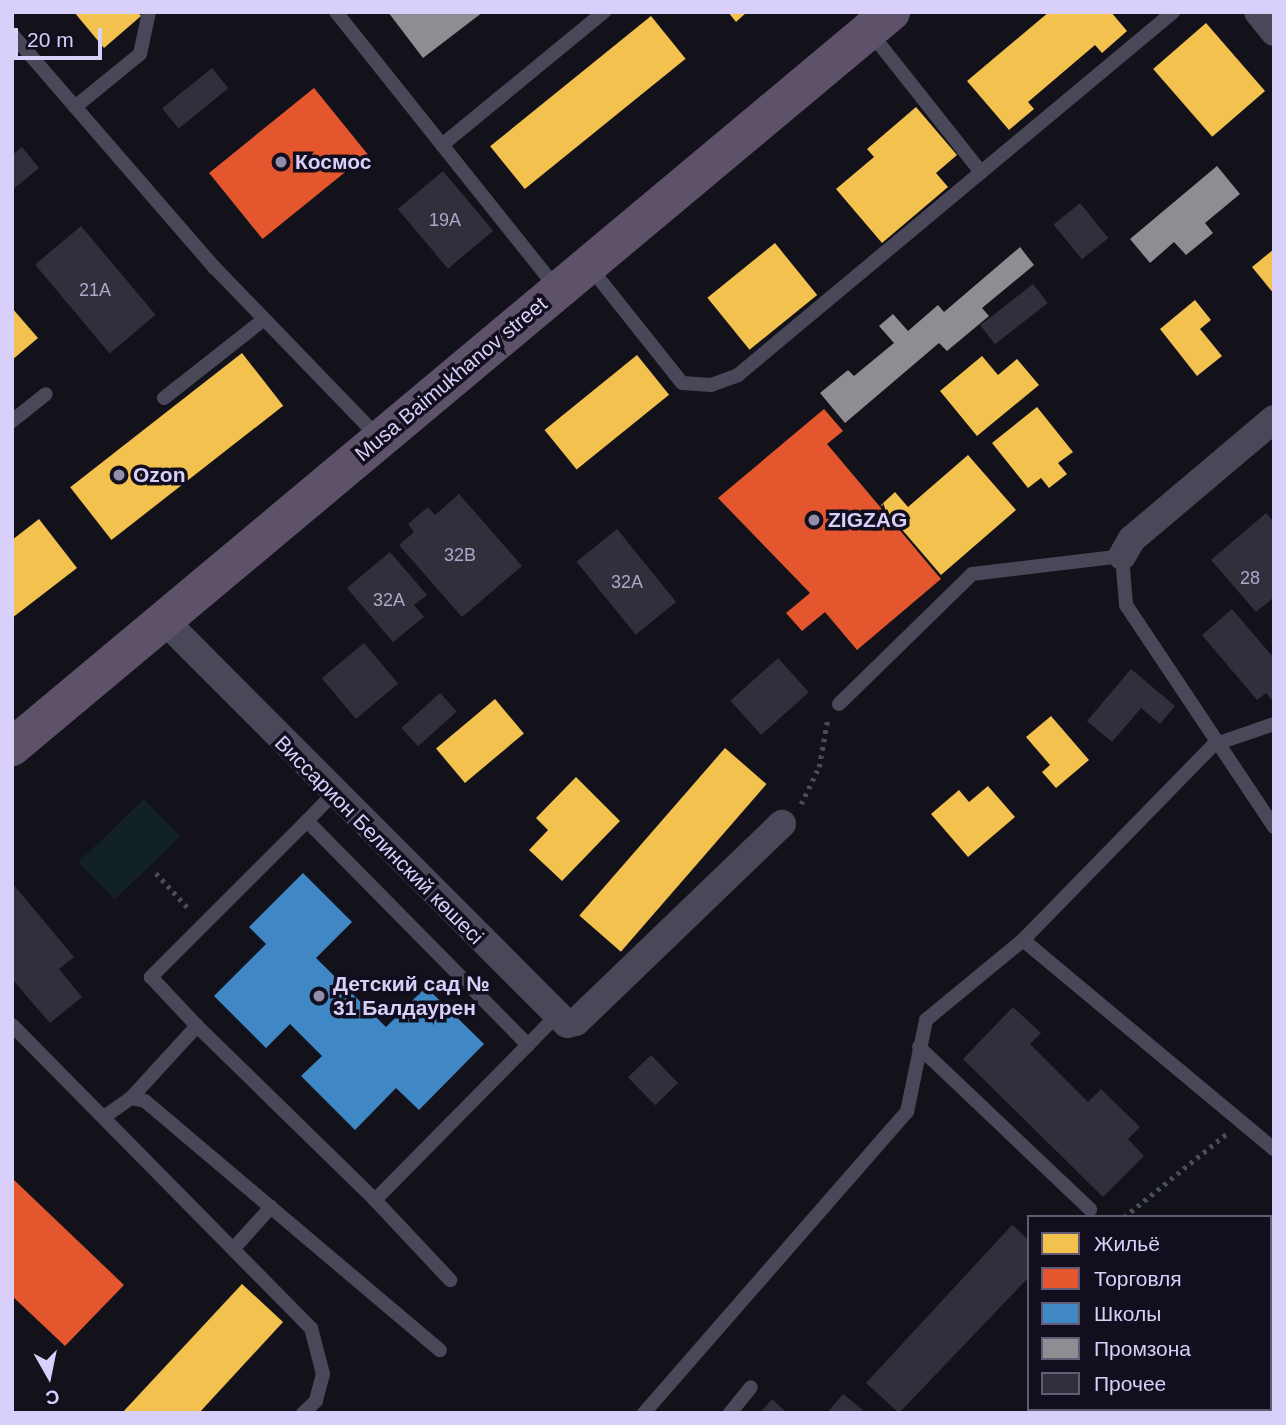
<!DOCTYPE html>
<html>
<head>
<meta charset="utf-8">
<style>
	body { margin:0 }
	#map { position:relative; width:1286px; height:1425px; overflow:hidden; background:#13121a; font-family:Helvetica,sans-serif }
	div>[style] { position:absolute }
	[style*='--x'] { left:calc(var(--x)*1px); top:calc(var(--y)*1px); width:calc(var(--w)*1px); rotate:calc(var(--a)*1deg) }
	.green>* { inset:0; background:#122224; transform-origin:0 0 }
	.homes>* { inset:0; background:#f2c14e; transform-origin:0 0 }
	.shops>* { inset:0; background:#e4572e; transform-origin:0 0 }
	.schools>* { inset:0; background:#3f88c5 }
	.industry>* { inset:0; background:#8d8d92 }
	.building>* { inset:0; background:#322f3c; transform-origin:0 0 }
	.path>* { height:4.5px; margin-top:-2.25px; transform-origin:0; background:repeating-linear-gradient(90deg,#454e59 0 3.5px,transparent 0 8.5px) }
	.service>* { height:14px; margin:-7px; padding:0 7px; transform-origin:7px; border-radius:7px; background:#494859 }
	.minor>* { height:28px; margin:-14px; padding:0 14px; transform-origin:14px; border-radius:14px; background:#494859 }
	.primary>* { height:38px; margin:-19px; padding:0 19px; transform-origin:19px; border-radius:19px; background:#5d526a }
	.dots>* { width:19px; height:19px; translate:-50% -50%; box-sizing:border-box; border:4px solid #120e1d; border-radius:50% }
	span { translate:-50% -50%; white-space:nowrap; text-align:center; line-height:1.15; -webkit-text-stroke:7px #120e1d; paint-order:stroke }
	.number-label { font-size:18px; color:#aea7ca }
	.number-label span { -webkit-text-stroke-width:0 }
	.poi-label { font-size:21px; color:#d8cffa; font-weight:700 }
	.left { translate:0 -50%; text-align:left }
	.street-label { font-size:21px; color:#d8cffa }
	.frame { position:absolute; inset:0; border:14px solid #d8cffa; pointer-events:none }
	.legend { position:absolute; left:1027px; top:1215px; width:245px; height:196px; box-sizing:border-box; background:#120e1d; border:2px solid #615b75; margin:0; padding:9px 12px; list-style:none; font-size:21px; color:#d8cffa }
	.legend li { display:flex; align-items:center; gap:14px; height:35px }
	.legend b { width:35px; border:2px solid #615b75 }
	.north { position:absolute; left:14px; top:1341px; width:70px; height:70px; -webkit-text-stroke:5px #120e1d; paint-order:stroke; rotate:171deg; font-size:19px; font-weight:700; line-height:28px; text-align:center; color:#d8cffa }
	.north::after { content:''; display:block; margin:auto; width:24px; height:32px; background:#d8cffa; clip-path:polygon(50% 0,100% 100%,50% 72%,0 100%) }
	.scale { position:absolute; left:14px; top:28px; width:88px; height:32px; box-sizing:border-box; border:4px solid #d8cffa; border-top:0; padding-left:9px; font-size:21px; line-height:24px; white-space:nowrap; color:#d8cffa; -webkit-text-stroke:5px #120e1d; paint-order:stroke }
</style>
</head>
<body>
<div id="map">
	<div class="green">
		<i style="left:144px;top:799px;width:52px;height:91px;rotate:46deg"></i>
	</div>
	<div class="homes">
		<i style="clip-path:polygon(74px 12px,138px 12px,141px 16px,104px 48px)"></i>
		<i style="clip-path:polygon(728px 12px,747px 12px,736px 22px)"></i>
		<i style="clip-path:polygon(1049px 12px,1111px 12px,1127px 31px,1102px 53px,1095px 45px,1028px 102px,1034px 109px,1009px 130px,967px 81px)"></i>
		<i style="left:651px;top:16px;width:55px;height:207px;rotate:51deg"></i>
		<i style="left:1206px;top:23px;width:90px;height:70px;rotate:49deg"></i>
		<i style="clip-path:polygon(916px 107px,957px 155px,936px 173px,948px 187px,882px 243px,836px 189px,874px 157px,867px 149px)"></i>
		<i style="left:775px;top:243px;width:67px;height:87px;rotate:51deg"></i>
		<i style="clip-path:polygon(1274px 249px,1274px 294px,1252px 267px)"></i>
		<i style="clip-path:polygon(1195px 300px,1211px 320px,1200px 329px,1222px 356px,1197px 376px,1160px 329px)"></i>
		<i style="clip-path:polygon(12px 308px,38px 338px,12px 360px)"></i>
		<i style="left:242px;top:353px;width:67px;height:218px;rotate:52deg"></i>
		<i style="left:637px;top:355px;width:51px;height:119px;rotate:51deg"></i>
		<i style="clip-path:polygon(982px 356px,998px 375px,1017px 359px,1039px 385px,977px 436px,940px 391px)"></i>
		<i style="clip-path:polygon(1037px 407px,1073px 452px,1058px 463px,1067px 474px,1049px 488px,1041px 478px,1028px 488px,992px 443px)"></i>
		<i style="clip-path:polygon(968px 455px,1016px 510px,941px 575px,881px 505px,895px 492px,908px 507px)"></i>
		<i style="clip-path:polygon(39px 519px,77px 568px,12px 618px,12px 540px)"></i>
		<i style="left:495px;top:699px;width:45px;height:77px;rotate:50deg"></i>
		<i style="clip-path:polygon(1051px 716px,1089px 760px,1056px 788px,1042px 772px,1050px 765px,1026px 737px)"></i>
		<i style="left:725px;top:748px;width:55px;height:222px;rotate:41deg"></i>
		<i style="clip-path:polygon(576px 777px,620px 821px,562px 881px,529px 850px,548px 830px,536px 818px)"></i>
		<i style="clip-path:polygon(988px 786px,1015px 817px,968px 857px,931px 814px,959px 790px,969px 802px)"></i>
		<i style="clip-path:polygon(242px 1284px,283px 1322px,199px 1413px,122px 1413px)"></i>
	</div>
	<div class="shops">
		<i style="left:314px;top:88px;width:85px;height:135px;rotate:51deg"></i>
		<i style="clip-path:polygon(824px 409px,843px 431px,827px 444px,941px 579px,857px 650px,825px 612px,802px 631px,786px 613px,810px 593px,718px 498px)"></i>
		<i style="clip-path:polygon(12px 1178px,124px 1285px,65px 1346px,12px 1296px)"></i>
	</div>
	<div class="schools">
		<i style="clip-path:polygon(303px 873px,352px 922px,316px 958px,386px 1027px,426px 987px,484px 1044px,419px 1110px,396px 1088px,355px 1130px,301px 1076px,322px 1056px,290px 1024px,266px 1048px,214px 996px,266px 944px,249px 927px)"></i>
	</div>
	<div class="industry">
		<i style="clip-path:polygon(388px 12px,483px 12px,423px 58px)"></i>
		<i style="clip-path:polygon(1217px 166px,1240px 194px,1205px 223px,1213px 233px,1186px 255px,1174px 242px,1150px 263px,1130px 239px)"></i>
		<i style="clip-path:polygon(1020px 247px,1034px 265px,982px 308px,989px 316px,947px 351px,939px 343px,845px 423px,820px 393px,848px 370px,854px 376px,894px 343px,879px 326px,893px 314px,908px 331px,938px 305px,944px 312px)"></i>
	</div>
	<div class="building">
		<i style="left:212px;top:68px;width:26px;height:64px;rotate:51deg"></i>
		<i style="clip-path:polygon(22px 147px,39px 168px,12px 190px,12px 155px)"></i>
		<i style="left:443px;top:171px;width:78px;height:59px;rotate:50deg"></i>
		<i style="left:1080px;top:203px;width:45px;height:34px;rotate:51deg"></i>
		<i style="left:81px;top:226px;width:116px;height:60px;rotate:50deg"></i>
		<i style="left:1033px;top:284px;width:24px;height:67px;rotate:52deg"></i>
		<i style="clip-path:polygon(459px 494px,522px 566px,462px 617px,399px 545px,414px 532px,408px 524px,428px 507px,435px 515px)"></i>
		<i style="clip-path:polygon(1266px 513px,1274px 522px,1274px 597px,1256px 612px,1211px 560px)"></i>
		<i style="left:617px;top:529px;width:94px;height:52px;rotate:51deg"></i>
		<i style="clip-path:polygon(390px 552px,427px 595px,414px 605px,424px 617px,393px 642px,347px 588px)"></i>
		<i style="clip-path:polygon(1232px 609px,1274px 658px,1274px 703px,1266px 693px,1257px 700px,1202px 635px)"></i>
		<i style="left:364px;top:643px;width:53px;height:55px;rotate:50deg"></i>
		<i style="left:778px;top:658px;width:46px;height:64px;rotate:48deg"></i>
		<i style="clip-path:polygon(1131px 669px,1175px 706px,1160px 724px,1141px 708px,1112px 742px,1087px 721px)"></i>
		<i style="left:440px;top:693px;width:25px;height:52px;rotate:48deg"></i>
		<i style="clip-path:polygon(12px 883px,74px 957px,59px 969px,82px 997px,50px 1023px,12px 979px)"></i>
		<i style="clip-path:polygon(1013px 1007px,1041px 1033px,1030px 1044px,1088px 1102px,1101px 1089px,1140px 1127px,1128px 1139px,1144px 1156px,1103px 1197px,963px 1059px)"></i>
		<i style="left:651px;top:1055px;width:39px;height:32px;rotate:46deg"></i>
		<i style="clip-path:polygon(1012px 1225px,1029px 1240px,1029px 1277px,899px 1413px,866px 1383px)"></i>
		<i style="clip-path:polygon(843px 1394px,863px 1410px,861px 1413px,827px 1413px)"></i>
		<i style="clip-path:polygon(772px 1399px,787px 1413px,760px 1413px)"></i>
	</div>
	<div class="path">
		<i style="--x:801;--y:804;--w:41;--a:-64.1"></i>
		<i style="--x:819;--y:767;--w:46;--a:-79.9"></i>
		<i style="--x:156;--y:873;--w:49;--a:47.5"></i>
		<i style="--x:1124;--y:1217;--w:132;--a:-39.1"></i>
	</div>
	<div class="service">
		<i style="--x:336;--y:12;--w:354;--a:51.4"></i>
		<i style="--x:870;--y:32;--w:179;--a:51.6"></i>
		<i style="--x:12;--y:34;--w:310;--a:49.1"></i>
		<i style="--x:215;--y:268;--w:235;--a:46"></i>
		<i style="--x:75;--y:107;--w:84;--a:-39.2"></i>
		<i style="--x:140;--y:54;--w:43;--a:-77.9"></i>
		<i style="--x:442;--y:145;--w:210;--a:-39.4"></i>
		<i style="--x:589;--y:266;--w:149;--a:51.5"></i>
		<i style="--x:682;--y:383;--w:29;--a:4"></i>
		<i style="--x:711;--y:385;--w:29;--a:-20"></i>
		<i style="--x:738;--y:375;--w:567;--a:-39.84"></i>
		<i style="--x:164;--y:398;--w:126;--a:-38.2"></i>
		<i style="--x:12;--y:421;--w:43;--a:-38.5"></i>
		<i style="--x:839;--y:704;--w:186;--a:-44.3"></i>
		<i style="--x:972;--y:574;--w:151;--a:-6.8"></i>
		<i style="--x:1122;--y:556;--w:49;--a:85.3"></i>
		<i style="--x:1126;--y:605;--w:267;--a:56.3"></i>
		<i style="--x:307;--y:821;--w:37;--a:-46"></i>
		<i style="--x:1023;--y:940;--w:327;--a:39.8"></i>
		<i style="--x:12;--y:1025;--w:426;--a:45.4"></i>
		<i style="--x:311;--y:1328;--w:48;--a:75.4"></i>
		<i style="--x:323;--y:1374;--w:28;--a:105"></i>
		<i style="--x:316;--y:1401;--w:18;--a:137"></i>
		<i style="--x:528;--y:1045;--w:39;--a:-46"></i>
		<i style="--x:919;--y:1047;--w:236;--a:43.5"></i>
		<i style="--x:131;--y:1098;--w:98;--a:-47.5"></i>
		<i style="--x:197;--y:1026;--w:249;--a:44.3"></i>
		<i style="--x:375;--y:1200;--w:218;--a:-45.4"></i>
		<i style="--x:528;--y:1045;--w:315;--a:-134.6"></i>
		<i style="--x:307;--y:821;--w:221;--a:135"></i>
		<i style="--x:151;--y:977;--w:67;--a:46.8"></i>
		<i style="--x:104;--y:1117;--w:33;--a:-35"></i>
		<i style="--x:131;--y:1098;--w:14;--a:12"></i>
		<i style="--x:145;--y:1101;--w:386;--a:40.2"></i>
		<i style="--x:375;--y:1200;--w:110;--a:46.8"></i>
		<i style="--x:235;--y:1247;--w:54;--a:-48"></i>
		<i style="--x:644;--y:1413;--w:400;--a:-48.9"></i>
		<i style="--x:907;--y:1112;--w:94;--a:-78.3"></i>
		<i style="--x:926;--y:1020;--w:126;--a:-39.5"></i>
		<i style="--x:1023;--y:940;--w:272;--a:-45.7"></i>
		<i style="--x:1213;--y:745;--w:65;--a:-19"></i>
		<i style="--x:730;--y:1413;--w:33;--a:-51"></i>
	</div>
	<div class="minor">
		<i style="--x:1258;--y:12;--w:26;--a:51"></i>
		<i style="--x:1122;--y:556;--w:20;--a:-60"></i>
		<i style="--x:1132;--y:539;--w:186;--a:-40.2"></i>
		<i style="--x:165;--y:621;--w:569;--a:45.07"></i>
		<i style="--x:567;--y:1024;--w:9;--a:-13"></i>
		<i style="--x:576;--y:1022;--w:286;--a:-43.9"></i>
	</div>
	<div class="primary">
		<i style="--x:12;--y:747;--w:1146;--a:-39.9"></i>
	</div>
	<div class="dots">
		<i style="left:281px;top:162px;background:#938dac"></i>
		<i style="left:119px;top:475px;background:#938dac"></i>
		<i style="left:814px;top:520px;background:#938dac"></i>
		<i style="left:319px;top:996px;background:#938dac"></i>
	</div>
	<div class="number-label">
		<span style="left:445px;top:220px">19А</span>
		<span style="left:95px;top:290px">21А</span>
		<span style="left:460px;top:555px">32В</span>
		<span style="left:1250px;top:578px">28</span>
		<span style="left:627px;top:582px">32А</span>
		<span style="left:389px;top:600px">32А</span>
	</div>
	<div class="poi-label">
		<span class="left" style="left:295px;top:162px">Космос</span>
		<span class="left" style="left:133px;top:475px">Ozon</span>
		<span class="left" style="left:828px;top:520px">ZIGZAG</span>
		<span class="left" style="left:333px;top:996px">Детский сад №<br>31 Балдаурен</span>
	</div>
	<div class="street-label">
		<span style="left:451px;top:379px;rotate:-40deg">Musa Baimukhanov street</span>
		<span style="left:379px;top:840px;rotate:45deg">Виссарион Белинский көшесі</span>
	</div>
	<div class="frame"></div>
	<ul class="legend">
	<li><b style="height:19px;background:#f2c14e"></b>Жильё</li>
	<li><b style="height:19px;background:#e4572e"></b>Торговля</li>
	<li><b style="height:19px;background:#3f88c5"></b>Школы</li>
	<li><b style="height:19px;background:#8d8d92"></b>Промзона</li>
	<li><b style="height:19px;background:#322f3c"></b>Прочее</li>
	</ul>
	<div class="north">С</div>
	<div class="scale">20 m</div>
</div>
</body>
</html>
